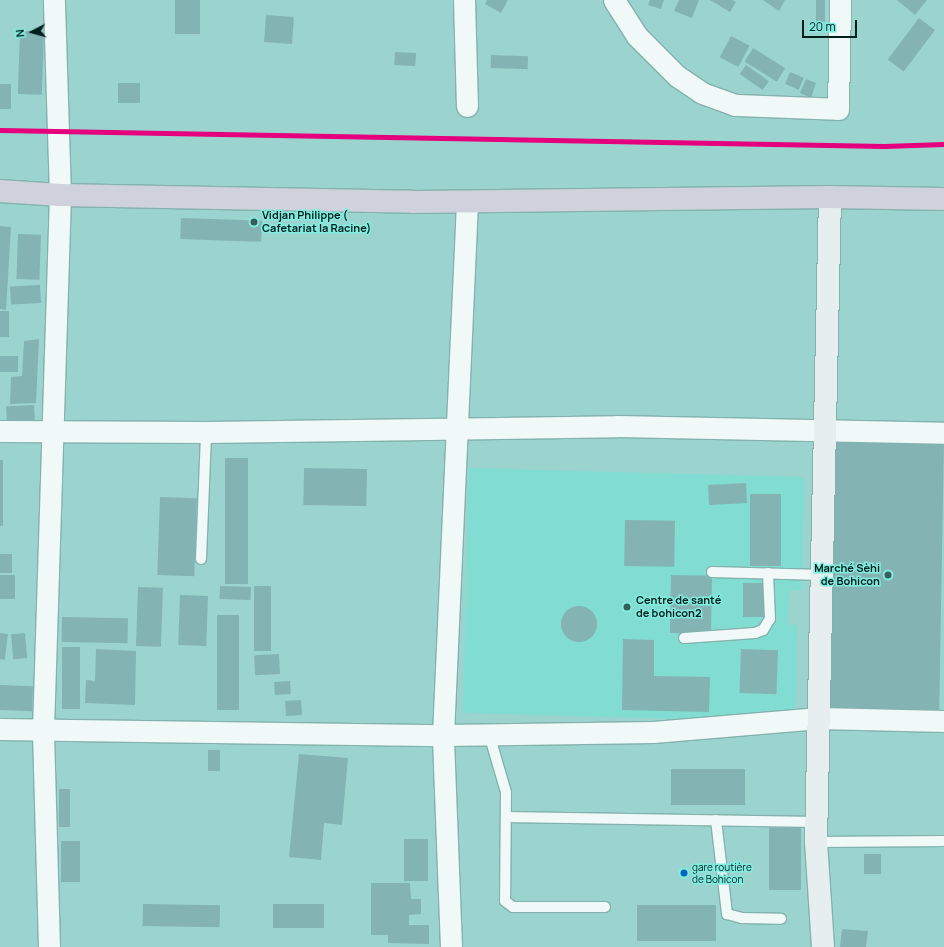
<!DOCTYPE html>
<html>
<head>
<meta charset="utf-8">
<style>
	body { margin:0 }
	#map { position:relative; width:944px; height:947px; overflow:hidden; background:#9bd4ce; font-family:Manrope,sans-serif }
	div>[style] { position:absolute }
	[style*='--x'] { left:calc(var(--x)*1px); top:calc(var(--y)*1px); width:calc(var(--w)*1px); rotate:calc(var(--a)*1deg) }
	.built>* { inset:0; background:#81dcd2 }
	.building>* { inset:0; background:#84b3b3; transform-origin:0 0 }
	.round { border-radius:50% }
	.roads { filter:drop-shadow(1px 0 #83b2ad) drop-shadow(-1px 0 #83b2ad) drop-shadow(0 1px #83b2ad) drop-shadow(0 -1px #83b2ad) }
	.lane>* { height:10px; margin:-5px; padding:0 5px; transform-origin:5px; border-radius:5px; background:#f0f9f8 }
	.street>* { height:21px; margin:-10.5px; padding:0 10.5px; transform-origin:10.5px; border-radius:10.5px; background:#f0f9f8 }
	.secondary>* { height:22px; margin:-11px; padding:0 11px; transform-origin:11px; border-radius:11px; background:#e6eeef }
	.highway>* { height:22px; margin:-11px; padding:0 11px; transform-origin:11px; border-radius:11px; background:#cfd2dc }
	.rail-1>* { height:5px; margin:-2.5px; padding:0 2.5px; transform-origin:2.5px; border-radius:2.5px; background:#e5007d }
	.dots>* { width:11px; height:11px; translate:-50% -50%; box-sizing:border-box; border:2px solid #83ece0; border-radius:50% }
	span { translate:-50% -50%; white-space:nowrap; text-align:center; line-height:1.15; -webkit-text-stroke:3px #83ece0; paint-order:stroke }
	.bus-label { font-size:10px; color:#00201d }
	.left { translate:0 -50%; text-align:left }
	.poi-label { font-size:11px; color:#00201d; font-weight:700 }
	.right { translate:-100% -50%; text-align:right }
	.north { position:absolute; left:12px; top:12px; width:40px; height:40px; -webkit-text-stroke:3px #83ece0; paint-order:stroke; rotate:264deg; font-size:11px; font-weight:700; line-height:16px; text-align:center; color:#00201d }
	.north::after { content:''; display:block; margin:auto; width:14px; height:18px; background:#00201d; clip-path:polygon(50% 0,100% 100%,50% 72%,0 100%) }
	.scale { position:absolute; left:802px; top:20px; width:55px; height:18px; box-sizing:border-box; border:2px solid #00201d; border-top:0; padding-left:5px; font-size:12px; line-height:14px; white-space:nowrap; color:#00201d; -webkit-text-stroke:3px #83ece0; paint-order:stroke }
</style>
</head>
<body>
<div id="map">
	<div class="built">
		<i style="clip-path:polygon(469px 468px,804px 477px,802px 590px,789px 590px,788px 624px,797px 625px,795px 722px,463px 713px)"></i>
	</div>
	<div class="building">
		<i style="left:175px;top:0;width:25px;height:34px"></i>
		<i style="clip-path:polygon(487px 0,508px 0,501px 13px,485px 4px)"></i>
		<i style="clip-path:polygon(650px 0,664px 0,661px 9px,648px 5px)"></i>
		<i style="clip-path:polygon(679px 0,699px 0,692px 18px,674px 11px)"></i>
		<i style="clip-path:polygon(710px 0,732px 0,736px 2px,730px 12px)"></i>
		<i style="clip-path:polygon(763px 0,785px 0,779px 11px)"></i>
		<i style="left:816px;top:0;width:9px;height:22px"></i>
		<i style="clip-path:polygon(897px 0,927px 0,915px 15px)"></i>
		<i style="left:266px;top:15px;width:28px;height:27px;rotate:4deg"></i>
		<i style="left:919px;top:18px;width:20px;height:52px;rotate:37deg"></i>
		<i style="left:20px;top:31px;width:24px;height:63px;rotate:2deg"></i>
		<i style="left:731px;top:36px;width:21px;height:24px;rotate:28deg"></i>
		<i style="left:753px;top:48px;width:38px;height:16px;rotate:32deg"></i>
		<i style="left:395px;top:52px;width:21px;height:13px;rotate:3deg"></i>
		<i style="left:491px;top:55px;width:37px;height:13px;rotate:2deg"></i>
		<i style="left:746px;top:65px;width:28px;height:11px;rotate:35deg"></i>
		<i style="left:790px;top:72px;width:15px;height:13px;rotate:23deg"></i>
		<i style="clip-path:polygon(806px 79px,816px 83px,811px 98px,800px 93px)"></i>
		<i style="left:118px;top:83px;width:22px;height:20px"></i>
		<i style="left:0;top:84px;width:11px;height:25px"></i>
		<i style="left:181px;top:218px;width:81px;height:21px;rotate:2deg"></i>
		<i style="clip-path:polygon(0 226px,11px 227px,6px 310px,0 309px)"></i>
		<i style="left:18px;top:234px;width:23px;height:45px;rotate:2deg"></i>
		<i style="left:40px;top:285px;width:18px;height:30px;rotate:87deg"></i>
		<i style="left:0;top:311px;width:9px;height:26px"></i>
		<i style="clip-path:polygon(39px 339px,36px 403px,10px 404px,11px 377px,22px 376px,24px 341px)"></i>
		<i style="left:0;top:356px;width:18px;height:16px"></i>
		<i style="left:34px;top:405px;width:19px;height:28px;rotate:87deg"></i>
		<i style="left:834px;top:436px;width:110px;height:276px;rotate:1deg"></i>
		<i style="left:225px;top:458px;width:23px;height:126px"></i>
		<i style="left:0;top:460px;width:3px;height:66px"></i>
		<i style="left:304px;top:468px;width:63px;height:37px;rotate:1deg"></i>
		<i style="left:746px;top:483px;width:20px;height:38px;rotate:87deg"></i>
		<i style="left:750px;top:494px;width:31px;height:72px"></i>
		<i style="left:160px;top:497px;width:37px;height:78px;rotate:2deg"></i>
		<i style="left:625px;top:520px;width:50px;height:46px;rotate:1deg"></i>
		<i style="left:0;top:554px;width:12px;height:19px"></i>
		<i style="left:0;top:575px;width:15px;height:24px"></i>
		<i style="left:671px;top:575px;width:41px;height:58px;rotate:1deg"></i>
		<i style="left:743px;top:583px;width:23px;height:34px"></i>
		<i style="left:220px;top:586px;width:31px;height:13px;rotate:2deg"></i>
		<i style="left:254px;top:586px;width:17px;height:65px"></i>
		<i style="left:138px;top:587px;width:25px;height:59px;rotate:2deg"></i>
		<i style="left:180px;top:595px;width:28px;height:50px;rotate:2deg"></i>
		<i class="round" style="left:561px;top:606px;width:36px;height:36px"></i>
		<i style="left:217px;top:615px;width:22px;height:95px"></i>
		<i style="left:62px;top:617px;width:66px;height:25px;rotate:1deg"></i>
		<i style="left:0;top:633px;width:8px;height:26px;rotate:7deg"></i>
		<i style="left:25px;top:633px;width:25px;height:14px;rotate:85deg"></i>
		<i style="clip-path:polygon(623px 639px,654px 640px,654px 676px,710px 677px,709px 712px,622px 710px)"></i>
		<i style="left:62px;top:647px;width:18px;height:62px"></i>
		<i style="clip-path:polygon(96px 649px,136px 651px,135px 705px,85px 703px,86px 680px,95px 681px)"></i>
		<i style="left:741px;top:649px;width:37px;height:44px;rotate:2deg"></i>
		<i style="left:279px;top:654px;width:20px;height:25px;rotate:87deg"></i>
		<i style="left:290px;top:681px;width:13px;height:16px;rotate:86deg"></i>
		<i style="left:0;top:685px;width:33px;height:25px;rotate:2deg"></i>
		<i style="left:301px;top:700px;width:15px;height:16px;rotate:86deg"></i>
		<i style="left:208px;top:750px;width:12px;height:21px"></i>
		<i style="clip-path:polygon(299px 754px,348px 758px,342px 825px,324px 823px,321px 860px,289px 857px)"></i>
		<i style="left:671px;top:769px;width:74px;height:36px"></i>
		<i style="left:59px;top:789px;width:11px;height:38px"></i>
		<i style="left:769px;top:828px;width:32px;height:62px"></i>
		<i style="left:404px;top:839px;width:24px;height:42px"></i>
		<i style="left:61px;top:841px;width:19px;height:41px"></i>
		<i style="left:864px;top:854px;width:17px;height:20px"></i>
		<i style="clip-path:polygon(371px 883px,410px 883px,411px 899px,421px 899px,421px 914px,409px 915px,409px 925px,429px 925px,429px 944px,388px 943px,388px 935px,371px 935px)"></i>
		<i style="left:143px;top:904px;width:77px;height:22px;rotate:1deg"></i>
		<i style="left:273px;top:904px;width:51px;height:24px"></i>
		<i style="left:716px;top:905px;width:36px;height:79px;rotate:90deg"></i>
		<i style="clip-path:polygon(842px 929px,868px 931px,866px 947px,840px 947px)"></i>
	</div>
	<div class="roads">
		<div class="lane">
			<i style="--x:201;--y:559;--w:127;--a:-87.7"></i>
			<i style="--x:712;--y:572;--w:111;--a:1.5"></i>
			<i style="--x:684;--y:638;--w:71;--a:-4"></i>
			<i style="--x:755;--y:633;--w:9;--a:-21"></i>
			<i style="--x:763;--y:630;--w:13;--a:-58"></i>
			<i style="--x:770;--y:619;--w:46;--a:-92.5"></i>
			<i style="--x:489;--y:734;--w:60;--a:73.7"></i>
			<i style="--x:506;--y:792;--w:109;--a:90.5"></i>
			<i style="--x:505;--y:901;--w:10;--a:37"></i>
			<i style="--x:513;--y:907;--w:92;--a:0"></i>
			<i style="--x:506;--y:817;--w:311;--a:0.9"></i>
			<i style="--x:716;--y:820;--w:95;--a:83.3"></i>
			<i style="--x:727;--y:914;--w:16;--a:15"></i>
			<i style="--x:742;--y:918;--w:39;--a:1"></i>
			<i style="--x:816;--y:842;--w:128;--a:-0.4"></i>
		</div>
		<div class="street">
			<i style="--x:464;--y:0;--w:106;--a:88.4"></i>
			<i style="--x:614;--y:0;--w:43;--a:57.4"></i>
			<i style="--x:637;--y:36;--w:57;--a:45"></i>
			<i style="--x:677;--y:76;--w:30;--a:34"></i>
			<i style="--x:702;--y:93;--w:35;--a:20"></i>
			<i style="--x:735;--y:105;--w:103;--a:2.2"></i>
			<i style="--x:838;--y:109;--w:109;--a:-88.9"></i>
			<i style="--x:0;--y:431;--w:206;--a:0.3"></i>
			<i style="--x:206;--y:432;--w:411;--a:-0.8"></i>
			<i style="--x:617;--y:426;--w:327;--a:1.2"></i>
			<i style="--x:0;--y:729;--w:443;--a:0.8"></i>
			<i style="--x:443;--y:735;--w:210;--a:-0.8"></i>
			<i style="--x:653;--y:732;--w:167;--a:-4.8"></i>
			<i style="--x:819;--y:718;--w:125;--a:1.4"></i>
			<i style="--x:49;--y:947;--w:217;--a:-91.6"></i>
			<i style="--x:43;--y:730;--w:535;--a:-88.18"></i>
			<i style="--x:60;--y:195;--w:195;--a:-91.8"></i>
			<i style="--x:451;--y:947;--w:212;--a:-92.2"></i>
			<i style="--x:443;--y:735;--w:534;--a:-87.42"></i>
		</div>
		<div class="secondary">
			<i style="--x:823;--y:947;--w:105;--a:-93.8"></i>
			<i style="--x:816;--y:842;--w:645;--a:-88.76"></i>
		</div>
		<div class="highway">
			<i style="--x:0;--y:191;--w:60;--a:3.8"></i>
			<i style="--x:60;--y:195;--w:353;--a:1.1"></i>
			<i style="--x:413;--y:202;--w:417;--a:-0.7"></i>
			<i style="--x:830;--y:197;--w:114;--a:1"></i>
		</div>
	</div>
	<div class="rail-1">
		<i style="--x:0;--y:130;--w:884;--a:1.04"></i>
		<i style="--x:884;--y:146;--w:60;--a:-1.9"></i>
	</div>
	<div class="dots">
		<i style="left:254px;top:222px;background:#365f5b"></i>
		<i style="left:888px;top:575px;background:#365f5b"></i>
		<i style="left:627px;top:607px;background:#365f5b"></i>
		<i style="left:684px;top:873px;background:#0065bd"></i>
	</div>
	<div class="bus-label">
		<span class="left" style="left:692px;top:873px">gare routière<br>de Bohicon</span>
	</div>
	<div class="poi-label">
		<span class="left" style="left:262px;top:222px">Vidjan Philippe (<br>Cafetariat la Racine)</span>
		<span class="right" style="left:880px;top:575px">Marché Sèhi<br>de Bohicon</span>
		<span class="left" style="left:636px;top:607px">Centre de santé<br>de bohicon2</span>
	</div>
	<div class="north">N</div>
	<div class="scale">20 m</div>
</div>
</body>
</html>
